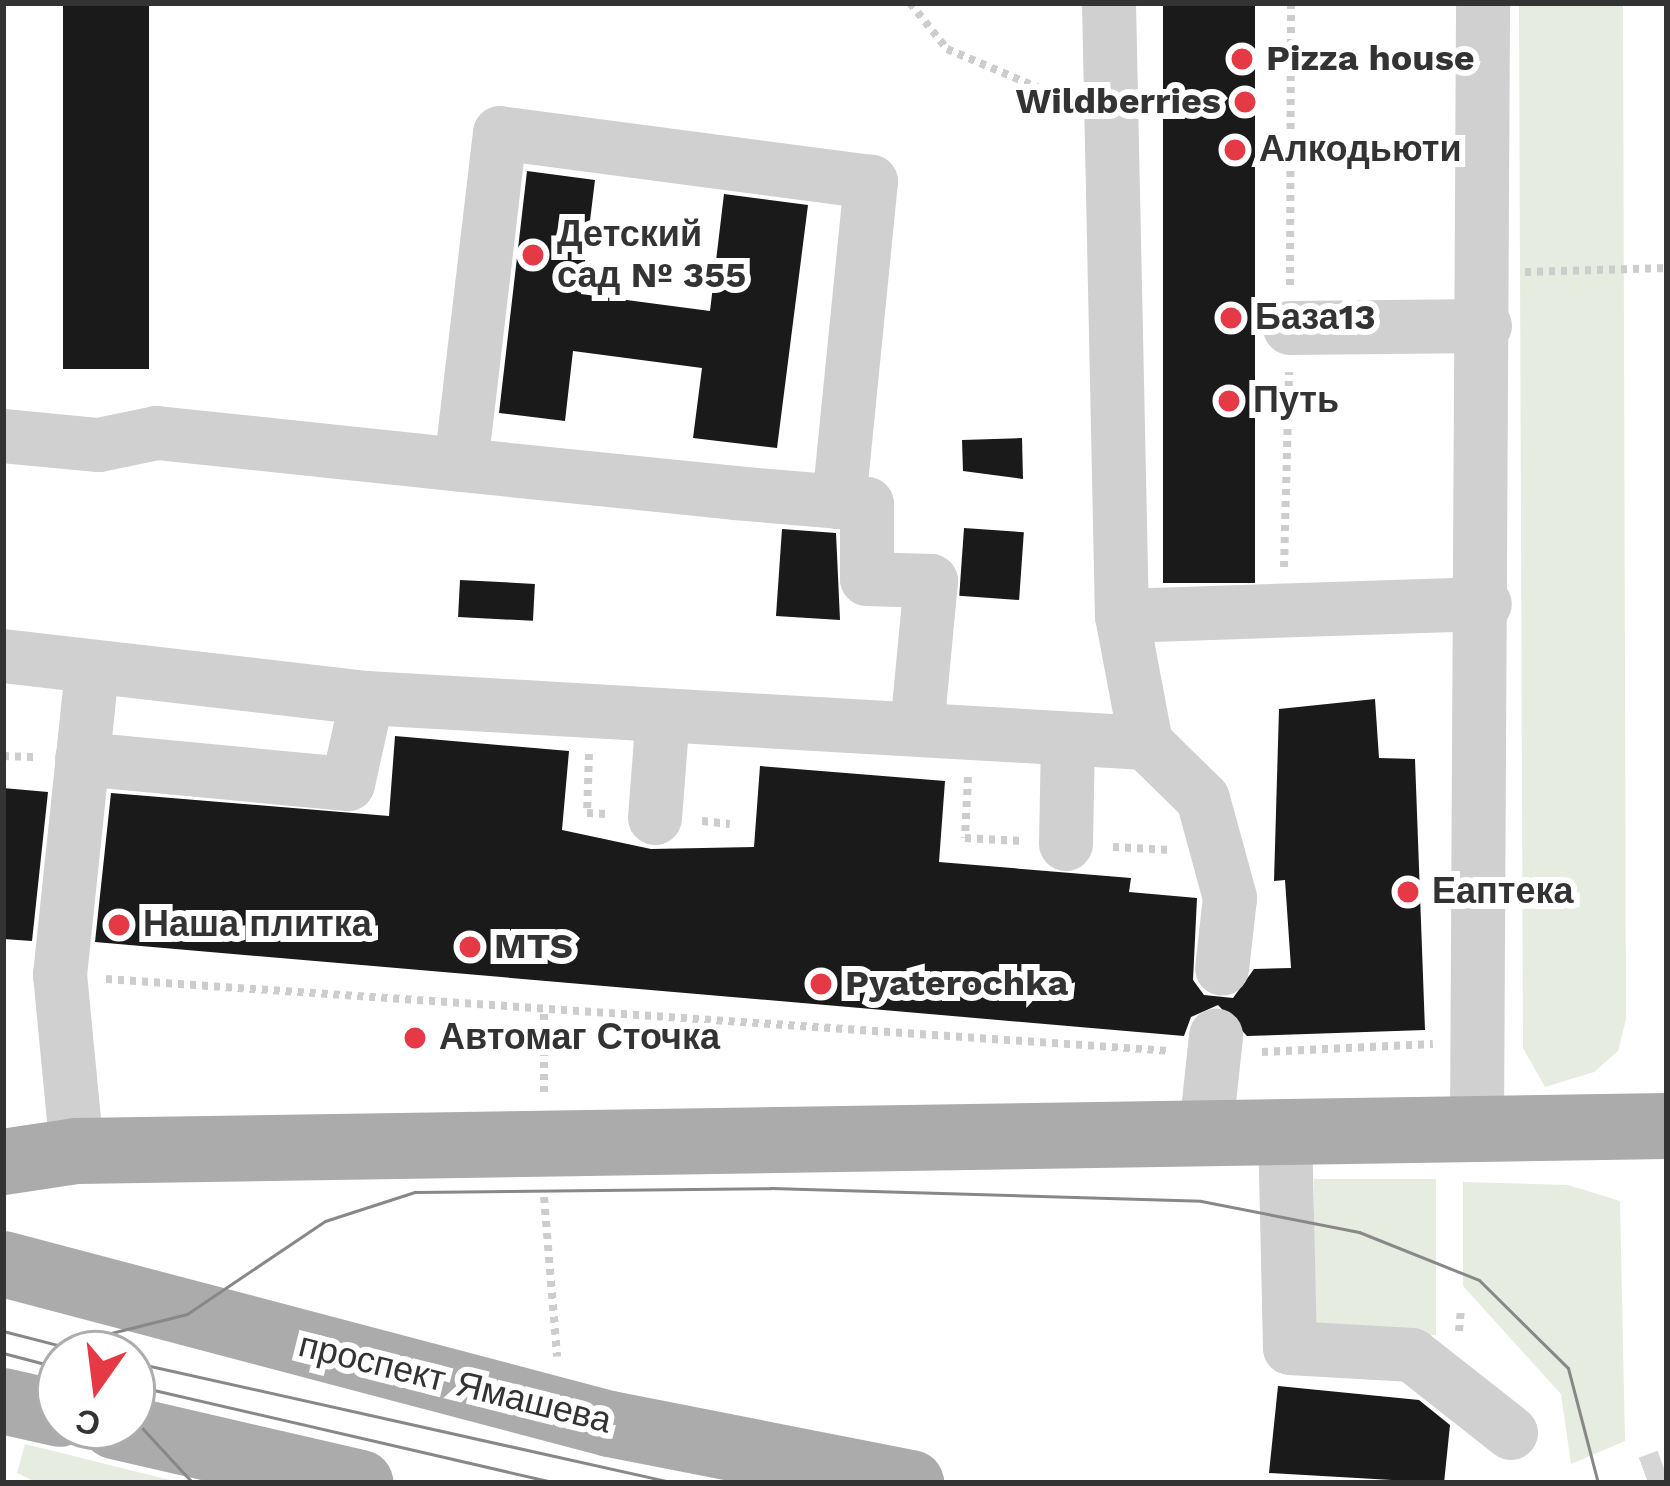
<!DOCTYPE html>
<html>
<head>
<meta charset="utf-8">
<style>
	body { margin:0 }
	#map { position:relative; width:1670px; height:1486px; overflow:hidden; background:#fff; font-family:"Work Sans",sans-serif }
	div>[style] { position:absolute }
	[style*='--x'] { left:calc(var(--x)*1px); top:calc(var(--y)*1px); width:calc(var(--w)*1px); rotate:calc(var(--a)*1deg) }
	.green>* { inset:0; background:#e6ecdf; transform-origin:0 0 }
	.building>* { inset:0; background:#1a1a1a; transform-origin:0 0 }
	.minor-tunnel>* { height:54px; margin-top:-27px; transform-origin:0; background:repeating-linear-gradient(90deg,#d6d6d6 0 54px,transparent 0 81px) }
	.path>* { height:8px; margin-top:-4px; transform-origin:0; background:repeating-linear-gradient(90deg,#cdcdcd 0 6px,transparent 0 12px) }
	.minor>* { height:54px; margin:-27px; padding:0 27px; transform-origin:27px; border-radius:27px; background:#d0d0d0 }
	.major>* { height:66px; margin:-33px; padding:0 33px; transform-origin:33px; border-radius:33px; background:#ababab }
	.tram>* { height:3px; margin:-1.5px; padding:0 1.5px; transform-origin:1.5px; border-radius:1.5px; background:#888 }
	.dots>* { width:33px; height:33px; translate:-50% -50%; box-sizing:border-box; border:6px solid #fff; border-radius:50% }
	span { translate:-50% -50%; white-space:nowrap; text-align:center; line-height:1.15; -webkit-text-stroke:12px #fff; paint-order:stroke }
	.poi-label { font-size:36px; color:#333; font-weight:700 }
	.left { translate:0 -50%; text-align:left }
	.right { translate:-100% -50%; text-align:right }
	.street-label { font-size:36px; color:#333 }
	.frame { position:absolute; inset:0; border:6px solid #333; pointer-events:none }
	.north { position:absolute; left:36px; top:1330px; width:120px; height:120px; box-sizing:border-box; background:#fff; border:3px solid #adadad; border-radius:50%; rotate:194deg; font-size:33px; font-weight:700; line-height:48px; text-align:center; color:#333 }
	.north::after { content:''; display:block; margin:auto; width:42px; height:54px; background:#e63946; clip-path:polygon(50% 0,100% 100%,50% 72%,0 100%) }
</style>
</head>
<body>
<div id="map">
	<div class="green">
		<i style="clip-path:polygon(1519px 3px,1623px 3px,1626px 1019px,1618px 1051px,1594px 1072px,1545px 1087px,1523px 1048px)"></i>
		<i style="left:1314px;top:1179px;width:122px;height:156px"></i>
		<i style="clip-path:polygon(1463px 1182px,1568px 1185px,1620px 1201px,1625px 1441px,1571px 1464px,1561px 1394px,1463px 1286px)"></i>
		<i style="clip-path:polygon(25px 1444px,182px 1483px,38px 1483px,17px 1473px)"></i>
	</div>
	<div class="building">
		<i style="left:63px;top:3px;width:86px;height:366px"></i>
		<i style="left:1163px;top:3px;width:92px;height:580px"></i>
		<i style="clip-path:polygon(527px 171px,595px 180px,581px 294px,710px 311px,724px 194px,808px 205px,777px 448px,693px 438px,702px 368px,573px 351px,565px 421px,499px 413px)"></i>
		<i style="clip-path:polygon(1022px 438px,1023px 479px,963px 471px,962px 440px)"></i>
		<i style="left:964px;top:528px;width:60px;height:68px;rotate:4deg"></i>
		<i style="clip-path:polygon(782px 529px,836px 533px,840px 620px,776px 616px)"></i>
		<i style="left:460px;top:580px;width:75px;height:37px;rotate:3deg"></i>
		<i style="clip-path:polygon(1375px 699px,1379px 758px,1415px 759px,1425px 1030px,1247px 1036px,1218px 1005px,1191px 1017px,1184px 1036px,95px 942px,111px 793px,389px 816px,395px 736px,569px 751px,562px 830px,651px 849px,754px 847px,760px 766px,945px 781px,939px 862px,1131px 878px,1129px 892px,1197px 898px,1193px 980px,1204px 995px,1233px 998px,1254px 969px,1291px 968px,1285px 880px,1274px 881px,1279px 709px)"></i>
		<i style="clip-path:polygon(3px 788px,48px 792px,32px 941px,3px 939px)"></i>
		<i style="clip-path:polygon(1278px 1386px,1419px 1400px,1450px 1425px,1444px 1483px,1269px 1473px)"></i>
	</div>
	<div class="minor-tunnel">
		<i style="--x:1648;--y:1483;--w:20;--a:-20"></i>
	</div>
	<div class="path">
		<i style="--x:910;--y:3;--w:59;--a:51.2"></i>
		<i style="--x:947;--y:49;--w:128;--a:23"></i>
		<i style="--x:1525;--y:272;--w:142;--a:-1.6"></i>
		<i style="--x:1290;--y:285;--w:282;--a:-89.8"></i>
		<i style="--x:1284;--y:567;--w:195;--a:-88.5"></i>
		<i style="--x:589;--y:754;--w:59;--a:91.9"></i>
		<i style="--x:587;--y:813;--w:22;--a:3"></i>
		<i style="--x:3;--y:756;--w:34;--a:2"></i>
		<i style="--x:968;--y:777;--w:61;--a:92.8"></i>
		<i style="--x:965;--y:838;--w:55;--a:3.1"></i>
		<i style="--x:702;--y:821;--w:28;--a:6"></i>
		<i style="--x:1113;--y:847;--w:57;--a:3"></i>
		<i style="--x:106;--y:979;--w:1065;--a:3.87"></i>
		<i style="--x:1262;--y:1052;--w:171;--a:-2.7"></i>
		<i style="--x:544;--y:1092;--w:82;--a:-90"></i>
		<i style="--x:544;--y:1197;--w:160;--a:85.3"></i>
		<i style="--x:1459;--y:1331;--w:22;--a:-85"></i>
	</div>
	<div class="minor">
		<i style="--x:1109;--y:3;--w:613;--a:88.79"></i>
		<i style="--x:1122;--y:616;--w:129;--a:79.3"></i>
		<i style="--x:1146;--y:743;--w:80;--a:44.5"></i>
		<i style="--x:1203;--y:799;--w:103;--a:74.7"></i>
		<i style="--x:1230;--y:898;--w:71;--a:96.4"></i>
		<i style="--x:1290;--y:328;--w:195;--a:-0.6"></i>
		<i style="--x:3;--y:436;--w:96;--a:5.4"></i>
		<i style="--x:99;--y:445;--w:59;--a:-11.7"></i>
		<i style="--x:157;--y:433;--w:306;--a:6"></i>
		<i style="--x:461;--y:465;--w:275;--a:5.8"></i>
		<i style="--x:735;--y:493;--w:104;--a:4.9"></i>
		<i style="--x:839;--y:502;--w:322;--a:-84.3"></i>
		<i style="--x:871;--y:182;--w:374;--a:-172.5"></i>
		<i style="--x:500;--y:133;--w:334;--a:96.7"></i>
		<i style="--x:839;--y:502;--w:28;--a:4"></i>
		<i style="--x:867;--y:504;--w:75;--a:90"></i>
		<i style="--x:867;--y:579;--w:64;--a:1.8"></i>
		<i style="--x:931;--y:581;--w:149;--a:95.4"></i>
		<i style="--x:1122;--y:616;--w:363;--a:-1.9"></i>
		<i style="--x:3;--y:656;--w:366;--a:6.6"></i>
		<i style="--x:367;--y:698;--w:780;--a:3.31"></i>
		<i style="--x:82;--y:759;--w:267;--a:5.4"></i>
		<i style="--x:348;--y:784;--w:88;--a:-77.5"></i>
		<i style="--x:655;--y:818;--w:103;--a:-85.6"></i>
		<i style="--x:1066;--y:844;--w:105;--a:-88.9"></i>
		<i style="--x:1477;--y:1123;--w:1120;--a:-89.69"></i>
		<i style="--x:1285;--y:1128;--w:220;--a:88.7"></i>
		<i style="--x:1290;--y:1348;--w:122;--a:3.3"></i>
		<i style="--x:1412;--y:1355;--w:126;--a:38.2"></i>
		<i style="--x:1206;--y:1130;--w:95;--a:-83.9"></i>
		<i style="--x:77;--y:1151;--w:177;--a:-95.5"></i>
		<i style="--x:60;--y:975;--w:304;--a:-84"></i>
	</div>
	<div class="major">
		<i style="--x:3;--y:1162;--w:75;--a:-8.5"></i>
		<i style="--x:77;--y:1151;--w:1590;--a:-0.9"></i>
		<i style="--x:3;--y:1264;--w:628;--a:14.77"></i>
		<i style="--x:610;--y:1424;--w:307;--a:11.1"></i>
		<i style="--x:3;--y:1401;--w:58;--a:12.8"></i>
		<i style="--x:114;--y:1426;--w:253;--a:13"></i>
	</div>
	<div class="tram">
		<i style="--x:3;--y:1331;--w:72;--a:14.4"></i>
		<i style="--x:59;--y:1346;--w:132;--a:-14"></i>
		<i style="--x:187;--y:1314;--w:166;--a:-34"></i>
		<i style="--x:325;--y:1221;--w:95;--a:-17.9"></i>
		<i style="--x:415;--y:1192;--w:356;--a:-0.6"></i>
		<i style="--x:771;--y:1188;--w:430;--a:1.7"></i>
		<i style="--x:1201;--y:1201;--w:161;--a:11.1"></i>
		<i style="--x:1359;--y:1232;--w:129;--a:21.8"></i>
		<i style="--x:1479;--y:1280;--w:125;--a:44.7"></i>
		<i style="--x:1568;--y:1368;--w:119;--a:75.4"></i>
		<i style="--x:3;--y:1353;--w:59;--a:14.7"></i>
		<i style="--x:132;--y:1362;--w:556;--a:12.56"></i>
		<i style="--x:132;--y:1385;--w:437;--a:13"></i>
		<i style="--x:132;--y:1417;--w:90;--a:47.3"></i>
	</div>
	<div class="dots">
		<i style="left:1242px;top:59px;background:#e63946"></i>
		<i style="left:1245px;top:102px;background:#e63946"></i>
		<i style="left:1235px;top:150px;background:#e63946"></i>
		<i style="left:533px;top:255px;background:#e63946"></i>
		<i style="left:1231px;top:318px;background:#e63946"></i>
		<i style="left:1229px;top:401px;background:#e63946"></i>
		<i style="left:1408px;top:892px;background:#e63946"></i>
		<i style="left:119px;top:925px;background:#e63946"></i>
		<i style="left:470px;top:947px;background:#e63946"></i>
		<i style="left:821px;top:984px;background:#e63946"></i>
		<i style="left:415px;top:1038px;background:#e63946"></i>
	</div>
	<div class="poi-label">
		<span class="left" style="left:1266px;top:59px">Pizza house</span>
		<span class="right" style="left:1221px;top:102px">Wildberries</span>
		<span class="left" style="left:1259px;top:150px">Алкодьюти</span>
		<span class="left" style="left:557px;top:255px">Детский<br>сад № 355</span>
		<span class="left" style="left:1255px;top:318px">База13</span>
		<span class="left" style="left:1253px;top:401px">Путь</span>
		<span class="left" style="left:1432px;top:892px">Еаптека</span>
		<span class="left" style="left:143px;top:925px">Наша плитка</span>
		<span class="left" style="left:494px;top:947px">MTS</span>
		<span class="left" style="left:845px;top:984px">Pyaterochka</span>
		<span class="left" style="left:439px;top:1038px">Автомаг Сточка</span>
	</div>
	<div class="street-label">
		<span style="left:455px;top:1383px;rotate:14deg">проспект Ямашева</span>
	</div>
	<div class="frame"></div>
	<div class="north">С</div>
</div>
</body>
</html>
